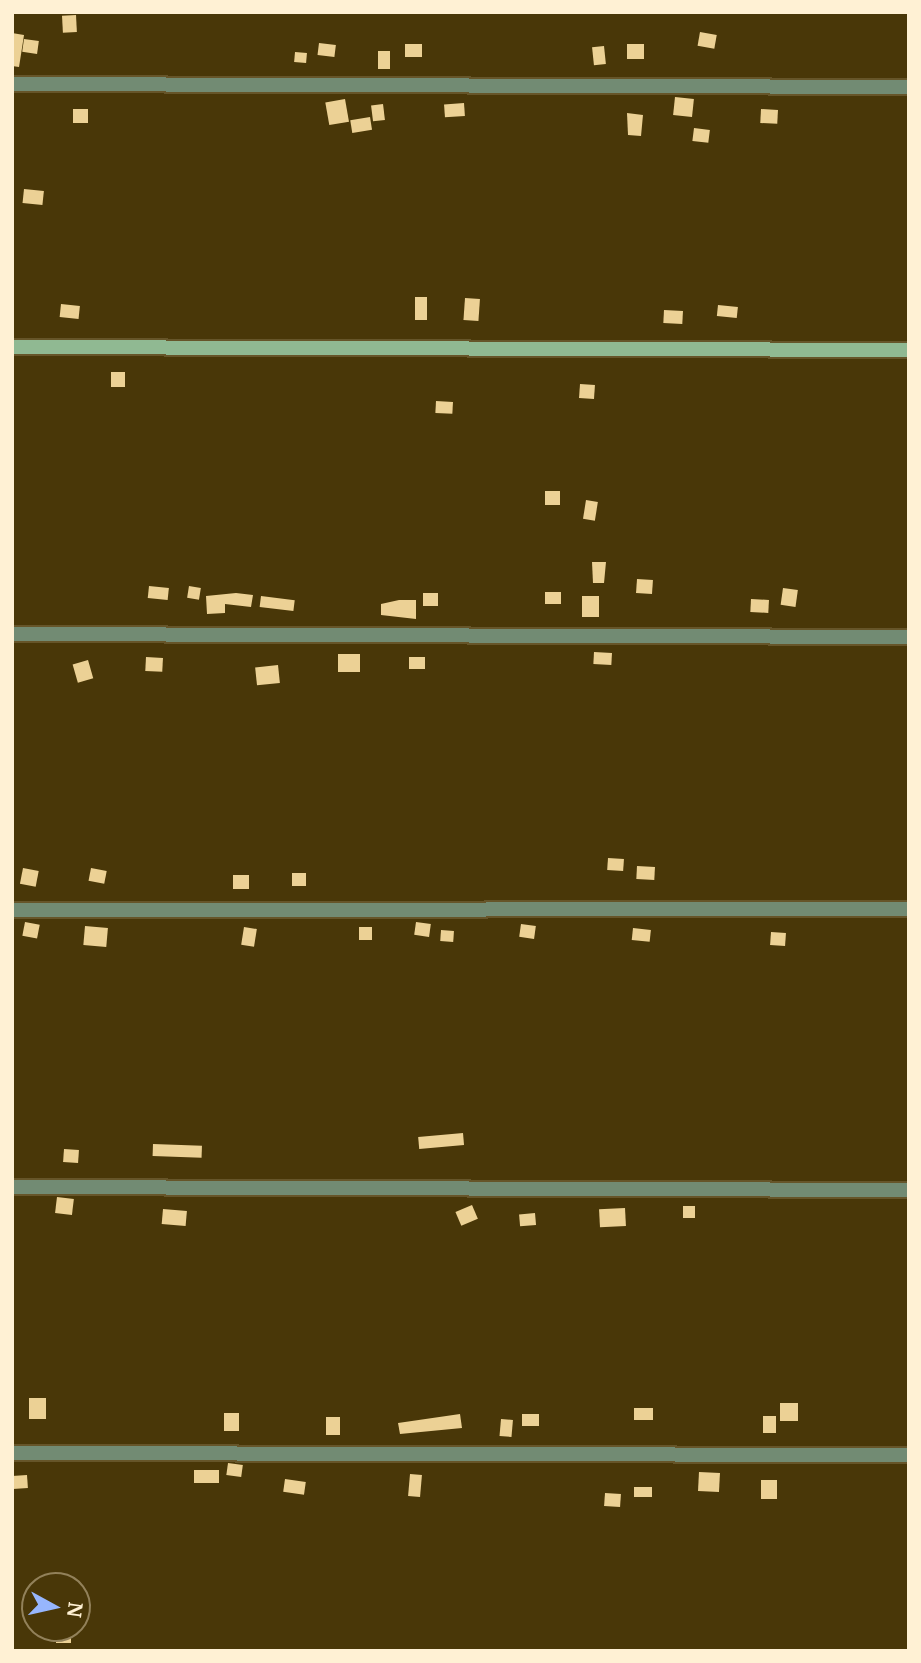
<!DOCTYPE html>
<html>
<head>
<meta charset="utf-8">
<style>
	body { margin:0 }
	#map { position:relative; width:921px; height:1663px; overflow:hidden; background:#493708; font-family:Merriweather,serif }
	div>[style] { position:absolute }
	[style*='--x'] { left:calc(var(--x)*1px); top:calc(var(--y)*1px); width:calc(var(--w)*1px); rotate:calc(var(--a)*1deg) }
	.building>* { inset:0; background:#ecd195; transform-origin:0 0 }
	.roads { filter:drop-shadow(2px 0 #665529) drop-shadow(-2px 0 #665529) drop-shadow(0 2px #665529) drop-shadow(0 -2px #665529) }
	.street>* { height:14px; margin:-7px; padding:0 7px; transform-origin:7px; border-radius:7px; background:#728b73 }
	.secondary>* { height:14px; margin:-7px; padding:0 7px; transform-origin:7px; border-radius:7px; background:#90b992 }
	span { translate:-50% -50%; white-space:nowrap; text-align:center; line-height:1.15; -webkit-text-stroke:7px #493708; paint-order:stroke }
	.frame { position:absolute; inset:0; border:14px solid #fff1d4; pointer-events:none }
	.north { position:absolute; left:21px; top:1572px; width:70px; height:70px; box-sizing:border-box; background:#493708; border:2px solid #92815a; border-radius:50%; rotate:98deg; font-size:19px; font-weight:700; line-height:28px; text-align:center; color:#fff1d4 }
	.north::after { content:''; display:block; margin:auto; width:24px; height:32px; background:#97b6fd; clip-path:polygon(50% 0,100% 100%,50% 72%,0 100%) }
</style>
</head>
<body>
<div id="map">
	<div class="building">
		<i style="left:76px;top:15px;width:17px;height:14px;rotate:87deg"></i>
		<i style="left:700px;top:32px;width:17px;height:14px;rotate:10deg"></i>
		<i style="clip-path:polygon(12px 33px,24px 35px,19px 67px,12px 66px)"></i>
		<i style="left:24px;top:39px;width:15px;height:13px;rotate:8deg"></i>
		<i style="left:319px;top:43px;width:17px;height:12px;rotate:7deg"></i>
		<i style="left:405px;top:44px;width:17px;height:13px"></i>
		<i style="left:627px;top:44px;width:17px;height:15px"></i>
		<i style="left:604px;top:46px;width:18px;height:12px;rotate:84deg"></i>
		<i style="left:378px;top:51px;width:12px;height:18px"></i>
		<i style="left:295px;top:52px;width:12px;height:10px;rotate:5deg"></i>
		<i style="left:675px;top:97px;width:19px;height:18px;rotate:6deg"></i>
		<i style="left:345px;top:99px;width:23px;height:20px;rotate:80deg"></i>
		<i style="left:464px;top:103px;width:13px;height:20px;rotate:86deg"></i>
		<i style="left:383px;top:104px;width:16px;height:12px;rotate:83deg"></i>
		<i style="left:73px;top:109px;width:15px;height:14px"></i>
		<i style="left:761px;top:109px;width:17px;height:14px;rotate:3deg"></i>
		<i style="clip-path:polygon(627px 113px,643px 115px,641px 136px,628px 135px)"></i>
		<i style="left:370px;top:117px;width:13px;height:20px;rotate:81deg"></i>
		<i style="left:694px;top:128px;width:16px;height:13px;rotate:7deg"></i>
		<i style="left:24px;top:189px;width:20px;height:14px;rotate:6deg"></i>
		<i style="left:415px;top:297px;width:12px;height:23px"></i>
		<i style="left:465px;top:298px;width:15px;height:22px;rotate:4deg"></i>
		<i style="left:61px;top:304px;width:19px;height:13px;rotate:6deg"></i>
		<i style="left:718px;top:305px;width:20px;height:11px;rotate:6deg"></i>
		<i style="left:664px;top:310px;width:19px;height:13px;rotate:3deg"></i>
		<i style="left:111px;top:372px;width:14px;height:15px"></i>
		<i style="left:580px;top:384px;width:15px;height:14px;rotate:4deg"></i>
		<i style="left:436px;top:401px;width:17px;height:12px;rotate:3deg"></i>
		<i style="left:545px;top:491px;width:15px;height:14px"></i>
		<i style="left:586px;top:500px;width:12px;height:19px;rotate:9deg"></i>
		<i style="clip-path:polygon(592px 562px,606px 562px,604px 583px,593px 583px)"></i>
		<i style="left:637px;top:579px;width:16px;height:14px;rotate:4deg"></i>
		<i style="left:149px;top:586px;width:20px;height:12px;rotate:6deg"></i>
		<i style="left:189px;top:586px;width:12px;height:12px;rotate:9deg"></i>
		<i style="left:783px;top:588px;width:15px;height:17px;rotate:8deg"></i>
		<i style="left:561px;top:592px;width:12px;height:16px;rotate:90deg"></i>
		<i style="clip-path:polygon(236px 593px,253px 595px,251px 607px,225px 604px,225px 613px,207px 614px,206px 596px)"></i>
		<i style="left:423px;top:593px;width:15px;height:13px"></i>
		<i style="left:261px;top:596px;width:34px;height:11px;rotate:7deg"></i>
		<i style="left:582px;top:596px;width:17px;height:21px"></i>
		<i style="left:751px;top:599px;width:18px;height:13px;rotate:3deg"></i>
		<i style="clip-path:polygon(399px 600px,416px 600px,416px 619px,381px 615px,381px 604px)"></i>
		<i style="left:594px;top:652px;width:18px;height:12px;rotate:3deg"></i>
		<i style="left:360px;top:654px;width:18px;height:22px;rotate:90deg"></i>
		<i style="left:146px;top:657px;width:17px;height:14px;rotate:3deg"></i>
		<i style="left:409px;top:657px;width:16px;height:12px"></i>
		<i style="left:88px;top:660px;width:19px;height:16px;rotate:74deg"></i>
		<i style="left:278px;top:665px;width:18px;height:23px;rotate:84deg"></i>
		<i style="left:608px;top:858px;width:16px;height:12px;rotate:4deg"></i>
		<i style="left:637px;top:866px;width:18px;height:13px;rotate:3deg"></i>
		<i style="left:23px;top:868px;width:16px;height:16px;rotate:11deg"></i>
		<i style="left:91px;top:868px;width:16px;height:13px;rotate:11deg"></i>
		<i style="left:306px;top:873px;width:13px;height:14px;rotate:90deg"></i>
		<i style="left:233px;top:875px;width:16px;height:14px"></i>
		<i style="left:25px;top:922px;width:15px;height:14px;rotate:11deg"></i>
		<i style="left:416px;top:922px;width:15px;height:13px;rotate:8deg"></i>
		<i style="left:521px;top:924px;width:15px;height:13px;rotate:8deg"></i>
		<i style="left:85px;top:926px;width:23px;height:19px;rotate:5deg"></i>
		<i style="left:244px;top:927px;width:13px;height:18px;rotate:9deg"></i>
		<i style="left:359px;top:927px;width:13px;height:13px"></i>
		<i style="left:633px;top:928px;width:18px;height:12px;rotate:6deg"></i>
		<i style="left:441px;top:930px;width:13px;height:11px;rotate:4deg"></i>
		<i style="left:771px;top:932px;width:15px;height:13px;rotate:4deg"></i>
		<i style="left:463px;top:1133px;width:12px;height:45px;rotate:85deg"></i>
		<i style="left:153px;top:1144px;width:49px;height:12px;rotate:2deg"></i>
		<i style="left:64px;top:1149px;width:15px;height:13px;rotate:4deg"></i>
		<i style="left:57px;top:1197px;width:17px;height:16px;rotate:7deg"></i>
		<i style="left:472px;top:1205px;width:15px;height:18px;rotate:67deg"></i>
		<i style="left:683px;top:1206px;width:12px;height:12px"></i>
		<i style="left:625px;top:1208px;width:18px;height:26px;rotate:87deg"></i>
		<i style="left:163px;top:1209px;width:24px;height:15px;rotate:5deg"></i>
		<i style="left:535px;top:1213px;width:12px;height:16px;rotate:85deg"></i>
		<i style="left:46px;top:1398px;width:21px;height:17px;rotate:90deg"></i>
		<i style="left:780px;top:1403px;width:18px;height:18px"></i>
		<i style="left:634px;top:1408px;width:19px;height:12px"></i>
		<i style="left:224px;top:1413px;width:15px;height:18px"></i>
		<i style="clip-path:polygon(460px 1414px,462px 1428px,400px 1434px,398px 1423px)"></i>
		<i style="left:522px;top:1414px;width:17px;height:12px"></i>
		<i style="left:763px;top:1416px;width:13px;height:17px"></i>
		<i style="left:326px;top:1417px;width:14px;height:18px"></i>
		<i style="left:501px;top:1419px;width:12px;height:17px;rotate:5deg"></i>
		<i style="left:228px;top:1463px;width:15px;height:12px;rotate:8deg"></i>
		<i style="left:194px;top:1470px;width:25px;height:13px"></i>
		<i style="left:699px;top:1472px;width:21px;height:19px;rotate:3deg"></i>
		<i style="left:410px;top:1474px;width:12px;height:22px;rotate:5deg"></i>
		<i style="left:27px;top:1475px;width:13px;height:15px;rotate:86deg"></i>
		<i style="left:285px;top:1479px;width:21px;height:13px;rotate:8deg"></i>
		<i style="left:761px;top:1480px;width:16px;height:19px"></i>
		<i style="left:634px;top:1487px;width:18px;height:10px"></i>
		<i style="left:605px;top:1493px;width:16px;height:13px;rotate:4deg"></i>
		<i style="left:56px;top:1632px;width:15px;height:11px"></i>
	</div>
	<div class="roads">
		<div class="street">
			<i style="--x:12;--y:84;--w:897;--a:0.19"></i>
			<i style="--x:12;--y:634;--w:897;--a:0.19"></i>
			<i style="--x:12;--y:910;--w:897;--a:-0.06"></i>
			<i style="--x:12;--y:1187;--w:897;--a:0.19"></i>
			<i style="--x:12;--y:1453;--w:897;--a:0.13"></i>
		</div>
		<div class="secondary">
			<i style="--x:12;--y:347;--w:897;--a:0.19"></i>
		</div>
	</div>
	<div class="frame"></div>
	<div class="north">N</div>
</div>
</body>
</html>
